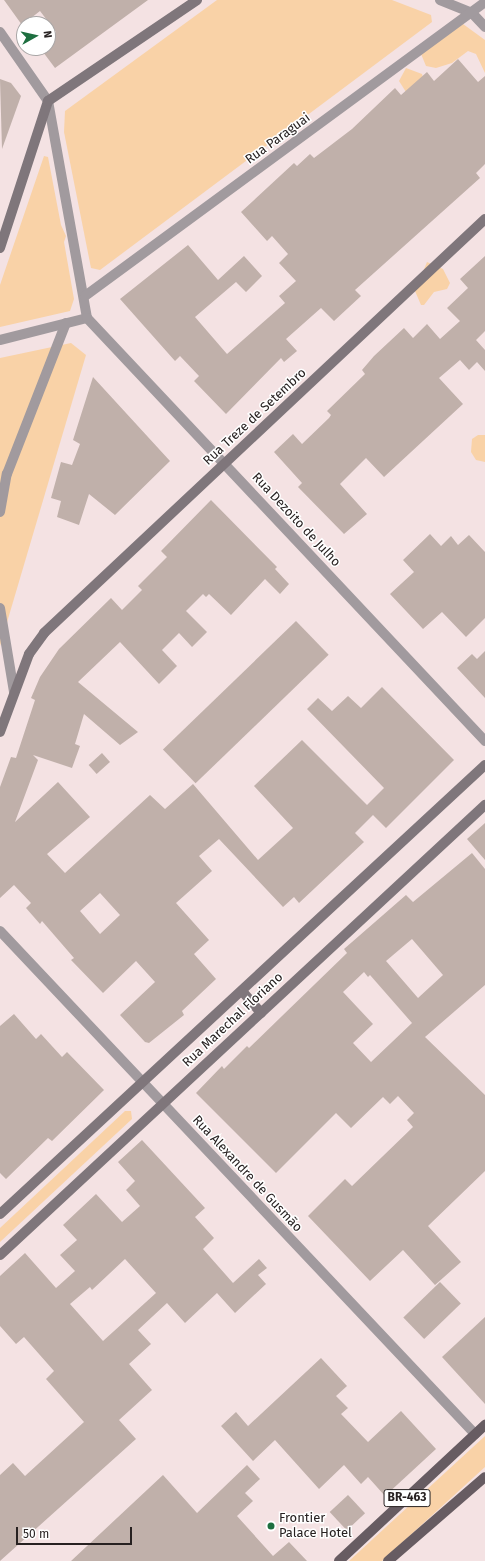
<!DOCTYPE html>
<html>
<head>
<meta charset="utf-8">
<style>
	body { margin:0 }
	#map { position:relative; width:485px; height:1561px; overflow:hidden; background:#f4e2e3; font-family:"Fira Sans",sans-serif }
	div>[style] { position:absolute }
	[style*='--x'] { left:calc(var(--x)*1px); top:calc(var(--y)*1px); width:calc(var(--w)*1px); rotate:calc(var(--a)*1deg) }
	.green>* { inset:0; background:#f9d2a7 }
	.building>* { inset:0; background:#c0b0aa; transform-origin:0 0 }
	.street>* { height:10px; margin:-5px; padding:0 5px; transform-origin:5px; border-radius:5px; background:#a19a9e }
	.secondary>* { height:10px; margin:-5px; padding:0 5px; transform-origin:5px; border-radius:5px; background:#7f767b }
	.primary>* { height:10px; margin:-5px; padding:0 5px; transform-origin:5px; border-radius:5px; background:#675c62 }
	.dots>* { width:11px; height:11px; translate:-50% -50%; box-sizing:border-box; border:2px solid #fff; border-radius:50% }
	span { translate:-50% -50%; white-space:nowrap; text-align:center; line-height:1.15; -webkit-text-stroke:3px #fff; paint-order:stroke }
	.shield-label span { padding:1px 3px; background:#fff; border:1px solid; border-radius:3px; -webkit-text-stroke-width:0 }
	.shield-label { font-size:12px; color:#272121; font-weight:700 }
	.street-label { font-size:13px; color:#272121 }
	.poi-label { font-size:13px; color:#272121 }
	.left { translate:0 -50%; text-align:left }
	.north { position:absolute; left:16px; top:16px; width:40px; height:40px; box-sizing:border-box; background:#fff; border:1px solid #a9a6a6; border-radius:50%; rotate:82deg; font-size:11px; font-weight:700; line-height:16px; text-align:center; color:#272121 }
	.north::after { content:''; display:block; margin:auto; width:14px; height:18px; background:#1e6f40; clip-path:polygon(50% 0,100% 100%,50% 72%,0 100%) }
	.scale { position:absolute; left:16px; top:1527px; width:116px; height:18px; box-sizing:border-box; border:2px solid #272121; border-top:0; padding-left:5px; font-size:12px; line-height:14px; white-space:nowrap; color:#272121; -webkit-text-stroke:3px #fff; paint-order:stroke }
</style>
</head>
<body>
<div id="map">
	<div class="green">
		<i style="clip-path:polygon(217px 0,392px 0,431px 15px,432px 22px,100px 270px,91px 268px,64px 132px,65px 111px)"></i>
		<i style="clip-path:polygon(463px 24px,485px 40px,485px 73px,476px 54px,468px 51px,452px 63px,436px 68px,426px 66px,421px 54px)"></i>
		<i style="clip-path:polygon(406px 68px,422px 74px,425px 86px,406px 92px,399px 81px)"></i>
		<i style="clip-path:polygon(44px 156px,48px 157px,61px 225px,66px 236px,64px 242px,74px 299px,70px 311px,0 327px,0 285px)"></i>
		<i style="clip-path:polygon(427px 262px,443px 269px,450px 283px,447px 289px,434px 292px,424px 305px,421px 305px,415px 291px)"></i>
		<i style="clip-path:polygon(71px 343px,86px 355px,0 646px,0 358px)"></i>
		<i style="clip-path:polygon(478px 435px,485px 435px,485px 462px,476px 460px,471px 452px,472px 439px)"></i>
		<i style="clip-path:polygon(125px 1111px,131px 1111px,132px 1119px,0 1242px,0 1228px)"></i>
		<i style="clip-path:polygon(485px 1436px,485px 1467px,382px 1561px,349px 1561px)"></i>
	</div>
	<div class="building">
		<i style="clip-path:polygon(4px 0,148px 0,55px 68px,40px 48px,48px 48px,48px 38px,56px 32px,40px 11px,22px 25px)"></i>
		<i style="clip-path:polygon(458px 59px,478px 82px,485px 76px,485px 164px,476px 173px,480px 178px,355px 290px,361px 296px,334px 321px,321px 308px,286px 339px,297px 351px,284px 362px,281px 358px,226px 414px,194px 381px,199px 376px,180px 356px,175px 361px,120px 299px,188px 245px,218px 280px,244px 256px,262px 276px,246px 292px,236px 282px,195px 317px,227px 354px,285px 303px,279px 296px,296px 281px,279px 263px,288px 254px,272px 236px,267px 241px,241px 212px,294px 163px,297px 166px,310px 154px,314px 158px,352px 129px,395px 88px,401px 95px,427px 72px,434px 81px)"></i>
		<i style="clip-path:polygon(0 79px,11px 83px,21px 96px,2px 149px)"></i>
		<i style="clip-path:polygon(485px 256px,485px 331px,476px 340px,485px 350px,485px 371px,477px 362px,469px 370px,460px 360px,439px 378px,463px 404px,384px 477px,366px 458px,340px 484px,367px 514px,344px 534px,298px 487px,302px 483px,274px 452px,293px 434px,302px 444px,329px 418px,331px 415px,327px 411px,365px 374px,362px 370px,374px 356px,404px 328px,413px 338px,427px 324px,440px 339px,460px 321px,447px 308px,468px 288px,460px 279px)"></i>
		<i style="clip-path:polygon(93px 377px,170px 461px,115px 515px,89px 494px,79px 525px,57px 517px,61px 501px,51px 498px,61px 462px,72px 465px,80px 444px,73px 440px)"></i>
		<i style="clip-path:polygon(evenodd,211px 500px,277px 567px,275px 569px,289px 584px,280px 594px,265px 579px,231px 615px,209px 594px,206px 597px,203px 594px,186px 611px,207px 632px,192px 647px,179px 633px,162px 650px,177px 666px,159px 684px,120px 642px,78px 682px,138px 732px,120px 745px,84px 714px,75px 744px,80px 746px,72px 768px,33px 755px,38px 760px,15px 822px,58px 782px,90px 817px,47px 854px,65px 873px,150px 795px,165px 809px,193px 784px,258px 860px,293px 828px,254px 786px,302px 740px,367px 805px,384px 788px,307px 709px,318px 698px,332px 711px,348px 696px,361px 708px,382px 687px,454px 760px,386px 828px,373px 815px,355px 833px,364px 842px,299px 903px,294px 897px,283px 907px,219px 839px,199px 856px,212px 871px,176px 903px,209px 940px,194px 954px,216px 979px,182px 1011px,184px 1015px,149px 1043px,145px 1042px,120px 1015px,155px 982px,136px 961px,103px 993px,71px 960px,74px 958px,42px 921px,40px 924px,26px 908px,31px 903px,14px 885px,0 898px,0 787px,11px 757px,16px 758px,35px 700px,31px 698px,40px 677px,59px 649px,111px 598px,122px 610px,142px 590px,138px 586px,167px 557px,161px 551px,211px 500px,100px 893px,120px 915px,100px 934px,80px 911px,100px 893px)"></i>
		<i style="clip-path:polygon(430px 534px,441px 546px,451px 536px,458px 545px,469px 535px,485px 552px,485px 618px,466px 637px,442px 612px,423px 629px,390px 594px,414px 572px,403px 560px)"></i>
		<i style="left:296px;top:621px;width:47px;height:185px;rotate:46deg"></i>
		<i style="clip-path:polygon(485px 651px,485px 698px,457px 668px,472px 654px,477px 659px)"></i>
		<i style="left:102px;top:753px;width:12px;height:18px;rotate:48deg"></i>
		<i style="clip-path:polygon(485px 823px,485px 860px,467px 839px)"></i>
		<i style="clip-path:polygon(evenodd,472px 853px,485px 869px,485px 985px,425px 1037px,485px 1095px,485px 1171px,428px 1226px,461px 1262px,435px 1285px,403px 1250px,370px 1281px,308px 1216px,345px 1179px,352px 1186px,413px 1127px,407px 1120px,414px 1113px,398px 1096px,390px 1104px,383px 1097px,351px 1128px,336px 1113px,276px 1173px,196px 1093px,222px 1066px,224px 1069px,247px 1046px,249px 1048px,347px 953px,344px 949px,406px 895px,413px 902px,472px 853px,412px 939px,443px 975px,418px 998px,386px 961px,412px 939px,472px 853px,364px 972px,368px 977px,370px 975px,412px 1023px,371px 1062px,353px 1043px,373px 1024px,343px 992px,364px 972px)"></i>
		<i style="clip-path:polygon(14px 1014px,36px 1039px,41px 1034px,62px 1057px,67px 1052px,104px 1090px,52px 1141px,48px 1138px,6px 1179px,0 1173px,0 1026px)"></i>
		<i style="clip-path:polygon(evenodd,142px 1140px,205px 1208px,195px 1217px,214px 1238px,203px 1249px,233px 1283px,259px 1259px,267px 1268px,258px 1275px,266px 1284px,235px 1313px,217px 1293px,185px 1323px,167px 1303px,138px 1330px,151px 1344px,129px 1364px,152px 1390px,119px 1420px,136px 1439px,0 1561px,0 1475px,13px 1463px,25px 1476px,84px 1422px,46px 1379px,54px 1371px,24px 1337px,16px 1344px,0 1326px,0 1276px,25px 1253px,56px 1288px,75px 1271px,60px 1255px,77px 1240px,63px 1225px,96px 1194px,122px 1222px,140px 1206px,126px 1190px,135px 1181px,118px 1162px,142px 1140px,125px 1259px,156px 1293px,103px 1341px,70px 1304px,90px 1287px,92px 1290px,125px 1259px)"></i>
		<i style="left:440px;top:1282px;width:30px;height:51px;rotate:46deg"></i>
		<i style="clip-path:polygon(485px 1317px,485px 1404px,442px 1357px)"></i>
		<i style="clip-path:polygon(321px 1358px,347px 1386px,336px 1396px,348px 1408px,341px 1414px,368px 1442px,401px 1411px,436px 1449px,385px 1496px,368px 1477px,361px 1484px,344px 1465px,319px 1489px,275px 1440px,253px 1461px,221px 1426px,236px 1412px,248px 1426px)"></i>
		<i style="clip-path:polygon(247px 1465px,260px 1479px,245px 1493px,253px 1501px,237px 1516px,273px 1556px,289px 1542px,307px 1561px,71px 1561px,163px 1475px,197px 1513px)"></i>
		<i style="left:348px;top:1495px;width:25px;height:25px;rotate:47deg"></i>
	</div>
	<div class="street">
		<i style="--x:440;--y:0;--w:35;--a:22"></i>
		<i style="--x:472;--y:13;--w:19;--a:47"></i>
		<i style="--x:0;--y:32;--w:84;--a:55.2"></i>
		<i style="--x:48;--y:101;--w:220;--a:79.8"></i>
		<i style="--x:87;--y:318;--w:90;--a:165.8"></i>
		<i style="--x:85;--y:296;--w:496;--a:-36.3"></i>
		<i style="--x:87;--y:318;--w:581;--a:46.74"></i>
		<i style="--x:0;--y:512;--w:39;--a:-80"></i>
		<i style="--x:7;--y:474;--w:162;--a:-68.7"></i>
		<i style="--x:0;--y:608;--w:85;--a:80.5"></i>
		<i style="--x:0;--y:931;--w:692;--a:46.64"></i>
	</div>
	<div class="secondary">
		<i style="--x:0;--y:248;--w:155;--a:-71.9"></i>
		<i style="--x:48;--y:101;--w:180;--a:-34.1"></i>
		<i style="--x:0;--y:732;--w:83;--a:-69.6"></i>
		<i style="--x:29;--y:654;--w:26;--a:-54"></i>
		<i style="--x:44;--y:633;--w:605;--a:-43.19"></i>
		<i style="--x:242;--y:991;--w:29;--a:49"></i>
		<i style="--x:0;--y:1214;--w:661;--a:-42.79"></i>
		<i style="--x:0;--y:1255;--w:662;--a:-42.86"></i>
	</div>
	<div class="primary">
		<i style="--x:339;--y:1561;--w:200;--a:-43"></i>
		<i style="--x:388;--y:1561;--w:128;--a:-40.9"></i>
	</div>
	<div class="dots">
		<i style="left:271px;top:1526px;background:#1e6f40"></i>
	</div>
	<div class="shield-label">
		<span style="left:407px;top:1498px">BR-463</span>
	</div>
	<div class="street-label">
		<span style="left:278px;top:139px;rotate:-36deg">Rua Paraguai</span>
		<span style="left:255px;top:417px;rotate:-43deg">Rua Treze de Setembro</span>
		<span style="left:296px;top:520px;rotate:47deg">Rua Dezoito de Julho</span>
		<span style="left:233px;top:1020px;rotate:-43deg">Rua Marechal Floriano</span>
		<span style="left:247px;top:1174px;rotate:47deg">Rua Alexandre de Gusmão</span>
	</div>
	<div class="poi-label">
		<span class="left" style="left:279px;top:1526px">Frontier<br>Palace Hotel</span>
	</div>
	<div class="north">N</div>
	<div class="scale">50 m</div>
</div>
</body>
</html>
